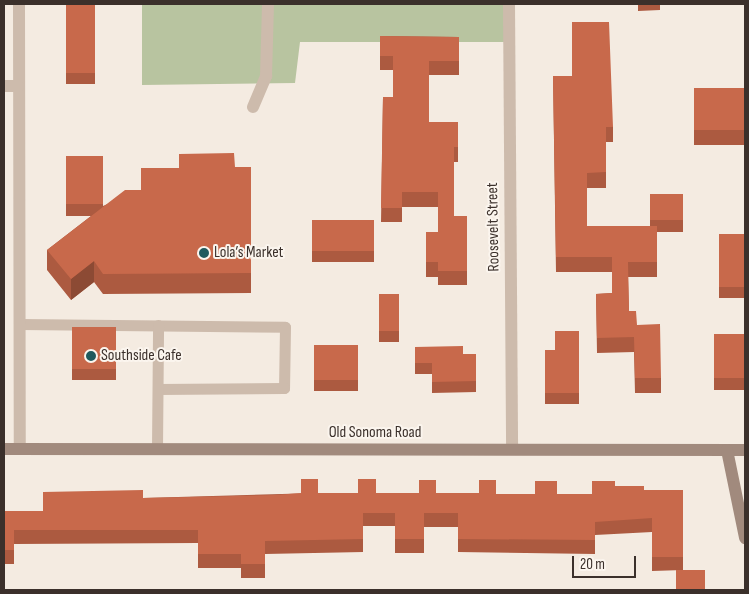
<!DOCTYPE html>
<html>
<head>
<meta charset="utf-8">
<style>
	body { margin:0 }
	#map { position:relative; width:749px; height:594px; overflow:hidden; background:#f4ebe1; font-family:"Sofia Sans Condensed",sans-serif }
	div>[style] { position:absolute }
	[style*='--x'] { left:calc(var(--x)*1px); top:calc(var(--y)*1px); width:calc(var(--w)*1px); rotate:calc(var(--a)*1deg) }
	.green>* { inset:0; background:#b8c4a0 }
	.lane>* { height:11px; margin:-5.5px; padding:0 5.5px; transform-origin:5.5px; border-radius:5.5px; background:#cdbbac }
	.street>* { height:12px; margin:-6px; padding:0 6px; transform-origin:6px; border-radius:6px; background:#cdbbac }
	.secondary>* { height:12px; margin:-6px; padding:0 6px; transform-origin:6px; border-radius:6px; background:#a18a7d }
	.wall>* { inset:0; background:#ac5a40; transform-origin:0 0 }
	.shaded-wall>* { inset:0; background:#8c4a34 }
	.building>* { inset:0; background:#c8694b; transform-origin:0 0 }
	.dots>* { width:14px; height:14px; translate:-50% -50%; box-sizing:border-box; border:2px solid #fbf5ee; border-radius:50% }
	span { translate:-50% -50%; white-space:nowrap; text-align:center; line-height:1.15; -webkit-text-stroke:4px #fbf5ee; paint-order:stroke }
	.street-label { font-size:16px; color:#3b302b }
	.poi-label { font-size:16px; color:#3b302b }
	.left { translate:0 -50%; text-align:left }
	.frame { position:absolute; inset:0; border:5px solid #3b302b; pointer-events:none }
	.scale { position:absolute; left:572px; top:556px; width:64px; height:22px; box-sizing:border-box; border:2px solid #3b302b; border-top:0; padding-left:6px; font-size:15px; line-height:18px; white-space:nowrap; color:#3b302b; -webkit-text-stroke:4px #fbf5ee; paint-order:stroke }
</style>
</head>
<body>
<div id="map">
	<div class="green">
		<i style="clip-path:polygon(142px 4px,509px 4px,509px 42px,300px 42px,295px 83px,142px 85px)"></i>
	</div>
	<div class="lane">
		<i style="--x:20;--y:324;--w:265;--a:0.6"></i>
		<i style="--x:285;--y:327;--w:61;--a:90.9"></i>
		<i style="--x:284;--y:388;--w:126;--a:179.5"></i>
		<i style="--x:157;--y:449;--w:124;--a:-89.5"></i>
	</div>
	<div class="street">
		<i style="--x:19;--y:4;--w:445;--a:89.9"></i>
		<i style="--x:509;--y:4;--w:445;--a:89.6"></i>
		<i style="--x:4;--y:86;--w:14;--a:0"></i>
		<i style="--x:253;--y:107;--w:34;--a:-67"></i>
		<i style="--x:266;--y:76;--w:72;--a:-88.4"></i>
	</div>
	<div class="secondary">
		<i style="--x:4;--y:449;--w:741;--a:0.08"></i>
		<i style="--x:727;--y:450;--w:90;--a:78.4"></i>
	</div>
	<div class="wall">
		<i style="left:66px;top:4px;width:29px;height:80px"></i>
		<i style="clip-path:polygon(576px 4px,660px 4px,660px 10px,638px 11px,638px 5px,576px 5px)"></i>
		<i style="clip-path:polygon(380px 36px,459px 37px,459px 75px,429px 75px,429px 122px,458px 122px,458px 162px,454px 162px,454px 216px,467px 216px,467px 285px,438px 285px,438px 277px,426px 277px,426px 232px,438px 232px,438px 207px,402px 207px,402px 222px,381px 222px,383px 97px,393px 97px,393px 70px,380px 70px)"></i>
		<i style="clip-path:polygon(553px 76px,572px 76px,613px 127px,613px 142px,606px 142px,606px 188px,587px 188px,587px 226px,650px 226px,650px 194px,683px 194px,683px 232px,657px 232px,657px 277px,628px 277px,629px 311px,661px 378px,661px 393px,635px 393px,634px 352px,597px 353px,596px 294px,612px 293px,612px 272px,556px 272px)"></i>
		<i style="left:694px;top:88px;width:51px;height:57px"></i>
		<i style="clip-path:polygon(66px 156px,103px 156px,103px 206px,141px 190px,235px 167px,251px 167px,251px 293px,103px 294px,94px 282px,71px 300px,47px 270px,47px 250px,91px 216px,66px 216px)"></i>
		<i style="left:312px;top:220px;width:62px;height:42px"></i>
		<i style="left:719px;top:234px;width:26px;height:64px"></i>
		<i style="left:379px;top:294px;width:20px;height:48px"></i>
		<i style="left:72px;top:327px;width:44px;height:53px"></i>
		<i style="clip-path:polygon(579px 331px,579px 404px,545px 404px,545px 350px,555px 350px)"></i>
		<i style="left:714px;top:334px;width:31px;height:56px"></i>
		<i style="left:314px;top:345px;width:44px;height:46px"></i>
		<i style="clip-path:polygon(415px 347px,463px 354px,476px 354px,476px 392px,432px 393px,432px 374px,415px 374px)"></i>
		<i style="clip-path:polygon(615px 486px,644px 490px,683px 490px,683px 570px,652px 571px,652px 532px,595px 535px,595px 554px,458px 552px,458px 527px,424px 527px,424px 553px,395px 553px,395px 526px,363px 526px,363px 552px,265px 554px,265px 578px,241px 578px,241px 568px,198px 568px,198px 543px,14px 544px,14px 564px,4px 564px,4px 511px,43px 511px,143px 498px,318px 493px,436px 493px,496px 494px,592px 494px)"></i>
	</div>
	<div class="shaded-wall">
		<i style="clip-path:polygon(94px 261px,94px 282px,71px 300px,71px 279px)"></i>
	</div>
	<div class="building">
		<i style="left:66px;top:4px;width:29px;height:69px"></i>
		<i style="clip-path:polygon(572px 22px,609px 22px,613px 127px,606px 127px,606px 172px,587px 173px,587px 226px,657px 226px,657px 262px,628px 262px,629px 311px,636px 311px,637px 325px,660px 324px,661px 378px,635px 378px,634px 337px,597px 338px,596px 294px,612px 293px,612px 257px,556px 257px,553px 76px,572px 76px)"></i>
		<i style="clip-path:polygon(380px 36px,459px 37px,459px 61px,429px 61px,429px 122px,458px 122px,458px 147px,454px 147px,454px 216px,467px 216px,467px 271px,438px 271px,438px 262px,426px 262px,426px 232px,438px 232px,438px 192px,402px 192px,402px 208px,381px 208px,383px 97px,393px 97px,393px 56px,380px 56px)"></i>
		<i style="left:694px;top:88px;width:51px;height:42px"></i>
		<i style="clip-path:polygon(234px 153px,235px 167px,251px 167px,251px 273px,103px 274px,94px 261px,71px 279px,47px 250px,125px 190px,141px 190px,141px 168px,179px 168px,179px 154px)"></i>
		<i style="left:66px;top:156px;width:37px;height:48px"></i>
		<i style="left:650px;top:194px;width:33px;height:26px"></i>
		<i style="left:312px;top:220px;width:62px;height:31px"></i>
		<i style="left:719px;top:234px;width:26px;height:53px"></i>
		<i style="left:379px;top:294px;width:20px;height:37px"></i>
		<i style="left:72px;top:327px;width:44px;height:42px"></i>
		<i style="clip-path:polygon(555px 331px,579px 331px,579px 393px,545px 393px,545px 350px,555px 350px)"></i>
		<i style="left:714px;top:334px;width:31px;height:44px"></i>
		<i style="left:314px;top:345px;width:44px;height:35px"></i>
		<i style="clip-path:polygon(463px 346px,463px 354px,476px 354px,476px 381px,432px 382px,432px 363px,415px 363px,415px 347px)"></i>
		<i style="clip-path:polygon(301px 479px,318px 479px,318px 493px,358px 493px,358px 479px,376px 479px,376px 493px,419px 493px,419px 480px,436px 480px,436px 493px,479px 493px,479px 480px,496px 480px,496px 494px,535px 494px,535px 481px,557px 481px,557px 494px,592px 494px,592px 481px,615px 481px,615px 486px,644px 486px,644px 490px,683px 490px,683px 557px,652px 557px,652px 518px,595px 522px,595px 540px,458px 539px,458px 513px,424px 513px,424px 539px,395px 539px,395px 513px,363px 513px,363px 539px,265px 541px,265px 564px,241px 564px,241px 554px,198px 554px,198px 530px,14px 530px,14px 550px,4px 550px,4px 511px,43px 511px,43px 492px,143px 490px,143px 498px,275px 495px,301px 493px)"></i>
		<i style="left:676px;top:570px;width:29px;height:20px"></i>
	</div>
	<div class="dots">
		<i style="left:204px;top:253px;background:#1f5a5e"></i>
		<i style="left:91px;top:356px;background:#1f5a5e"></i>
	</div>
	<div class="street-label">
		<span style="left:494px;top:227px;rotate:-91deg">Roosevelt Street</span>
		<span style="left:375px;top:433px">Old Sonoma Road</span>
	</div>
	<div class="poi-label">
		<span class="left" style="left:214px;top:253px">Lola’s Market</span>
		<span class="left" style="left:101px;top:356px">Southside Cafe</span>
	</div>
	<div class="frame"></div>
	<div class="scale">20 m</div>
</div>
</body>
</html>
